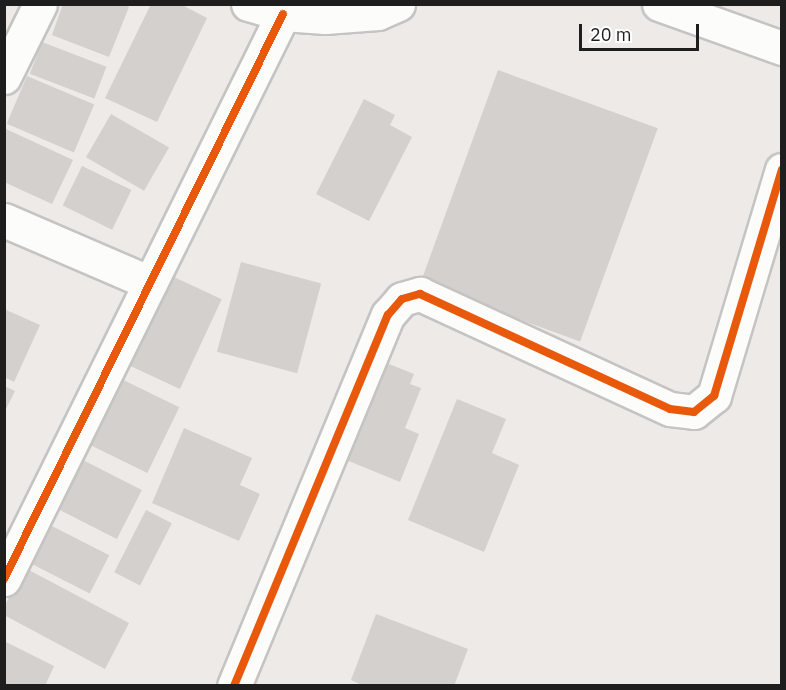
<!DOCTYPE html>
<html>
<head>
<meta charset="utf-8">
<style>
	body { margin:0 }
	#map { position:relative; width:786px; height:690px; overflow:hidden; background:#edeae7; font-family:"IBM Plex Sans",sans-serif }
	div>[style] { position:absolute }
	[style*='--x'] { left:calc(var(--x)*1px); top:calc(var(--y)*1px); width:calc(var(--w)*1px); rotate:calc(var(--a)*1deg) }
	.building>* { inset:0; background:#d3d0ce; transform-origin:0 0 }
	.roads { filter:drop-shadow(2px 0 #c5c4c3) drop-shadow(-2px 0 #c5c4c3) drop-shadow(0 2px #c5c4c3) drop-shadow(0 -2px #c5c4c3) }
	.minor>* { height:33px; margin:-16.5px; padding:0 16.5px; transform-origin:16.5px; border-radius:16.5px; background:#fcfcfb }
	.cycleway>* { height:8px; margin:-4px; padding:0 4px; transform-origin:4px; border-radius:4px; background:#e8590c }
	span { translate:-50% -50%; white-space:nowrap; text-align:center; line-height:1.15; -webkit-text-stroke:5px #fff; paint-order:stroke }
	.frame { position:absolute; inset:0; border:6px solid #1e1e1e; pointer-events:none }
	.scale { position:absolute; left:579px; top:24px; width:120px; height:27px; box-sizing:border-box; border:3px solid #1e1e1e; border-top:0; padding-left:8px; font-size:18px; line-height:21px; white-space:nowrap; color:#1e1e1e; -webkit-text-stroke:4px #fff; paint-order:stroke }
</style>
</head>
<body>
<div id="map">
	<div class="building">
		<i style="clip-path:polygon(63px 4px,123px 4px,129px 7px,109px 57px,52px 35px)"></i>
		<i style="clip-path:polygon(151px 4px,180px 4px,207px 18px,157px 122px,105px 98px)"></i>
		<i style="left:42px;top:42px;width:69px;height:34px;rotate:21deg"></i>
		<i style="left:498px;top:70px;width:170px;height:227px;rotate:20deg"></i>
		<i style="left:27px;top:76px;width:73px;height:52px;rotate:23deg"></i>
		<i style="clip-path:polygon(364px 99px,395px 115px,390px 125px,412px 137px,369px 221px,316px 194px)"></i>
		<i style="left:111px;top:114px;width:67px;height:50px;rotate:30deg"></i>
		<i style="clip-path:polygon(6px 129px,73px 160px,52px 204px,4px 182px)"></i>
		<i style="left:82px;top:166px;width:55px;height:44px;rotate:26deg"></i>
		<i style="left:241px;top:262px;width:83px;height:93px;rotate:15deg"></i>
		<i style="left:161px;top:271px;width:67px;height:99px;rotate:25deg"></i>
		<i style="clip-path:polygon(4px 309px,40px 325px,14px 382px,4px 377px)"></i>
		<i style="clip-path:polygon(374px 358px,414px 374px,410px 384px,421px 388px,405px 428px,419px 434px,400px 482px,334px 455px)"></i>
		<i style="left:111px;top:374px;width:76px;height:73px;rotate:26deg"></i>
		<i style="clip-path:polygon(4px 386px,15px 391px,4px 413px)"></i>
		<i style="clip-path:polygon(457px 399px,506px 419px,492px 453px,519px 465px,484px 552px,408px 520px)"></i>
		<i style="clip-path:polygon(184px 428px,252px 458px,240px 485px,260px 494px,239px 541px,152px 503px)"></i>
		<i style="left:75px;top:456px;width:75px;height:55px;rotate:27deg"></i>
		<i style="left:146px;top:510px;width:29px;height:70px;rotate:27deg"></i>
		<i style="left:46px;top:523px;width:71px;height:43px;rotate:27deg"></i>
		<i style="clip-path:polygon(25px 568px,129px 623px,105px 669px,4px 615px,4px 607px)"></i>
		<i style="clip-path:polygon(376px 614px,468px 649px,454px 686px,364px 686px,351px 680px)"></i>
		<i style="clip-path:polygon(4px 641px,54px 666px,45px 686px,4px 686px)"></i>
	</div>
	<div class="roads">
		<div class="minor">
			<i style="--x:248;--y:4;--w:36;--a:16"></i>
			<i style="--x:283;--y:14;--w:42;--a:4.1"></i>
			<i style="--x:325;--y:17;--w:53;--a:-4.3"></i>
			<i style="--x:378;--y:13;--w:22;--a:-24"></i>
			<i style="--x:659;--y:4;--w:131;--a:19.7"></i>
			<i style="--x:4;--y:77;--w:81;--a:-63.7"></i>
			<i style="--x:4;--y:220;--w:159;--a:23.3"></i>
			<i style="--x:4;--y:579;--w:630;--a:-63.72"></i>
			<i style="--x:234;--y:686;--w:402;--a:-67.5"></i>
			<i style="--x:388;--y:315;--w:21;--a:-49"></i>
			<i style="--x:402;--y:299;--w:19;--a:-16"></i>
			<i style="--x:420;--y:294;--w:275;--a:24.7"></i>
			<i style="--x:670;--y:409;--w:24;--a:7"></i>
			<i style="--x:694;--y:412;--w:26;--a:-39"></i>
			<i style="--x:714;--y:396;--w:236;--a:-73.3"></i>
		</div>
	</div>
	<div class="cycleway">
		<i style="--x:4;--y:579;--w:630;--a:-63.72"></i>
		<i style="--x:234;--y:686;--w:402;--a:-67.5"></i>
		<i style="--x:388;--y:315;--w:21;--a:-49"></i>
		<i style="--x:402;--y:299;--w:19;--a:-16"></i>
		<i style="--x:420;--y:294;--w:275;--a:24.7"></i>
		<i style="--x:670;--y:409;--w:24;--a:7"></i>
		<i style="--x:694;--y:412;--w:26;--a:-39"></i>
		<i style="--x:714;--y:396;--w:236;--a:-73.3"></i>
	</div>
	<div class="frame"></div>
	<div class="scale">20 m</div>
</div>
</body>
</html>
